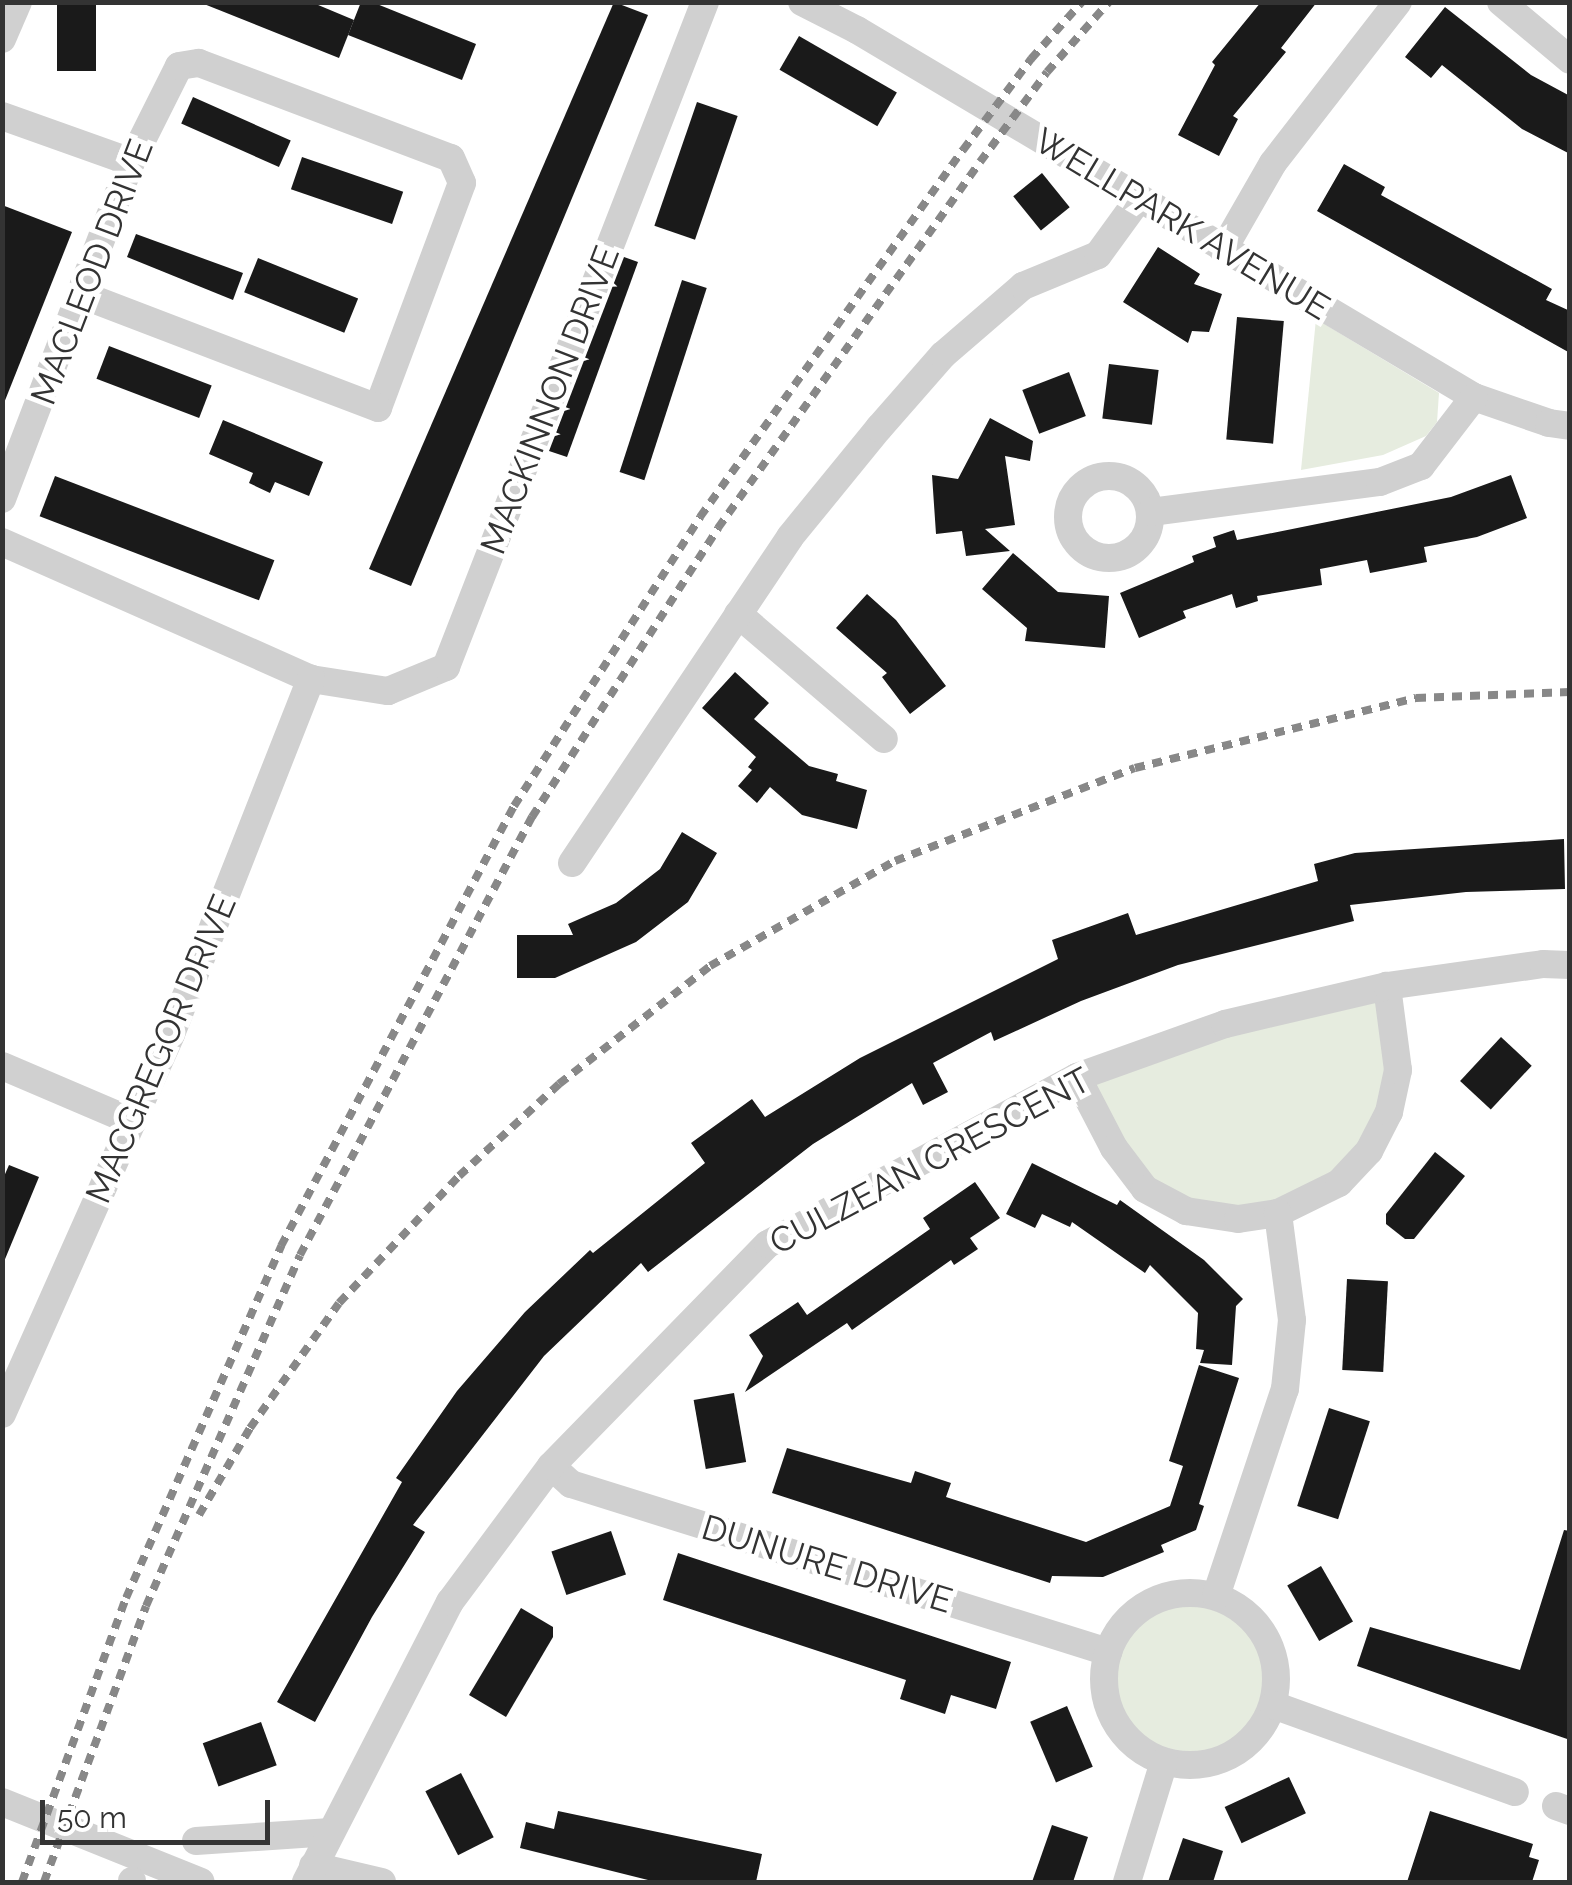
<!DOCTYPE html>
<html>
<head>
<meta charset="utf-8">
<style>
	body { margin:0 }
	#map { position:relative; width:1572px; height:1885px; overflow:hidden; background:#fff; font-family:Raleway,sans-serif }
	div>[style] { position:absolute }
	[style*='--x'] { left:calc(var(--x)*1px); top:calc(var(--y)*1px); width:calc(var(--w)*1px); rotate:calc(var(--a)*1deg) }
	.green>* { inset:0; background:#e6ecdf }
	.round { border-radius:50% }
	.building>* { inset:0; background:#1a1a1a; transform-origin:0 0 }
	.street>* { height:28px; margin:-14px; padding:0 14px; transform-origin:14px; border-radius:14px; background:#d0d0d0 }
	.street>.ring { margin:-14px; padding:0; box-sizing:content-box; background:none; border:28px solid #d0d0d0; border-radius:50% }
	.rail>* { height:8px; margin-top:-4px; transform-origin:0; background:repeating-linear-gradient(90deg,#888 0 10px,transparent 0 18px) }
	span { translate:-50% -50%; white-space:nowrap; text-align:center; line-height:1.15; -webkit-text-stroke:10px #fff; paint-order:stroke }
	.street-label { font-size:35px; color:#333 }
	.frame { position:absolute; inset:0; border:5px solid #333; pointer-events:none }
	.scale { position:absolute; left:40px; top:1800px; width:230px; height:45px; box-sizing:border-box; border:5px solid #333; border-top:0; padding-left:12px; font-size:30px; line-height:35px; white-space:nowrap; color:#333; -webkit-text-stroke:8px #fff; paint-order:stroke }
</style>
</head>
<body>
<div id="map">
	<div class="green">
		<i style="clip-path:polygon(1316px 319px,1439px 393px,1437px 422px,1426px 436px,1383px 455px,1301px 470px)"></i>
		<i style="clip-path:polygon(1387px 986px,1398px 1070px,1339px 1183px,1238px 1219px,1145px 1189px,1077px 1077px)"></i>
		<i class="round" style="left:1117px;top:1605px;width:148px;height:148px"></i>
	</div>
	<div class="building">
		<i style="left:57px;top:2px;width:39px;height:69px"></i>
		<i style="clip-path:polygon(311px 2px,354px 20px,339px 58px,204px 4px)"></i>
		<i style="clip-path:polygon(361px 2px,372px 2px,476px 44px,462px 80px,348px 35px)"></i>
		<i style="clip-path:polygon(614px 2px,648px 15px,411px 586px,369px 569px)"></i>
		<i style="clip-path:polygon(1261px 2px,1317px 2px,1281px 48px,1286px 52px,1233px 116px,1238px 119px,1219px 156px,1178px 135px,1215px 65px,1212px 62px)"></i>
		<i style="clip-path:polygon(1445px 7px,1531px 75px,1570px 96px,1570px 154px,1522px 129px,1442px 65px,1431px 78px,1405px 57px)"></i>
		<i style="left:799px;top:36px;width:113px;height:39px;rotate:30deg"></i>
		<i style="left:193px;top:97px;width:107px;height:29px;rotate:24deg"></i>
		<i style="left:697px;top:102px;width:43px;height:131px;rotate:19deg"></i>
		<i style="left:302px;top:157px;width:107px;height:34px;rotate:19deg"></i>
		<i style="clip-path:polygon(1344px 164px,1385px 187px,1381px 195px,1552px 289px,1546px 300px,1570px 311px,1570px 353px,1317px 211px)"></i>
		<i style="left:1042px;top:173px;width:44px;height:37px;rotate:51deg"></i>
		<i style="clip-path:polygon(2px 205px,72px 232px,4px 403px,2px 403px)"></i>
		<i style="clip-path:polygon(136px 234px,243px 273px,233px 300px,127px 257px)"></i>
		<i style="clip-path:polygon(1158px 247px,1200px 274px,1194px 284px,1222px 294px,1209px 332px,1192px 331px,1188px 343px,1123px 302px)"></i>
		<i style="clip-path:polygon(624px 257px,638px 262px,567px 457px,549px 451px)"></i>
		<i style="left:258px;top:258px;width:108px;height:37px;rotate:22deg"></i>
		<i style="left:682px;top:280px;width:26px;height:202px;rotate:18deg"></i>
		<i style="left:1237px;top:317px;width:47px;height:123px;rotate:5deg"></i>
		<i style="left:109px;top:346px;width:110px;height:35px;rotate:21deg"></i>
		<i style="left:1109px;top:364px;width:50px;height:55px;rotate:7deg"></i>
		<i style="left:1069px;top:372px;width:47px;height:50px;rotate:69deg"></i>
		<i style="clip-path:polygon(990px 418px,1033px 441px,1030px 461px,1005px 456px,1015px 525px,985px 529px,1010px 551px,966px 556px,962px 531px,936px 534px,932px 475px,958px 479px)"></i>
		<i style="clip-path:polygon(223px 420px,323px 462px,309px 496px,275px 482px,270px 493px,249px 483px,253px 473px,209px 454px)"></i>
		<i style="clip-path:polygon(1511px 475px,1527px 518px,1477px 537px,1424px 547px,1427px 562px,1370px 573px,1367px 560px,1320px 569px,1322px 585px,1257px 596px,1258px 601px,1236px 608px,1232px 594px,1183px 611px,1186px 618px,1139px 638px,1120px 593px,1194px 562px,1192px 556px,1216px 547px,1213px 537px,1234px 530px,1237px 540px,1317px 524px,1451px 497px)"></i>
		<i style="left:55px;top:476px;width:235px;height:43px;rotate:21deg"></i>
		<i style="clip-path:polygon(1013px 553px,1058px 592px,1109px 596px,1105px 648px,1025px 641px,1027px 628px,982px 589px)"></i>
		<i style="clip-path:polygon(867px 594px,896px 620px,946px 686px,910px 714px,882px 677px,887px 673px,836px 628px)"></i>
		<i style="clip-path:polygon(735px 672px,769px 703px,754px 719px,809px 766px,838px 774px,836px 781px,867px 790px,857px 829px,802px 815px,770px 787px,757px 803px,738px 786px,752px 770px,748px 767px,756px 757px,702px 708px)"></i>
		<i style="clip-path:polygon(682px 832px,717px 853px,688px 902px,636px 942px,555px 978px,517px 978px,517px 935px,573px 935px,568px 924px,616px 903px,660px 869px)"></i>
		<i style="clip-path:polygon(1564px 839px,1565px 889px,1466px 892px,1350px 905px,1354px 921px,1178px 965px,1081px 1001px,994px 1041px,991px 1032px,933px 1063px,948px 1092px,923px 1105px,912px 1083px,813px 1144px,648px 1272px,641px 1263px,544px 1356px,413px 1525px,425px 1532px,372px 1617px,315px 1722px,277px 1702px,402px 1482px,396px 1478px,457px 1391px,525px 1312px,590px 1250px,593px 1253px,705px 1163px,691px 1143px,752px 1099px,765px 1117px,860px 1058px,1058px 959px,1052px 940px,1128px 913px,1136px 935px,1318px 881px,1314px 864px,1355px 853px)"></i>
		<i style="left:1501px;top:1037px;width:42px;height:60px;rotate:43deg"></i>
		<i style="clip-path:polygon(1435px 1152px,1465px 1176px,1414px 1239px,1405px 1239px,1386px 1224px,1386px 1214px)"></i>
		<i style="clip-path:polygon(1032px 1163px,1117px 1205px,1120px 1200px,1204px 1260px,1243px 1299px,1236px 1306px,1232px 1365px,1200px 1363px,1204px 1350px,1196px 1349px,1198px 1313px,1150px 1265px,1145px 1273px,1072px 1222px,1070px 1227px,1042px 1214px,1035px 1228px,1006px 1214px)"></i>
		<i style="clip-path:polygon(9px 1165px,39px 1177px,3px 1264px,2px 1181px)"></i>
		<i style="clip-path:polygon(975px 1182px,1000px 1218px,970px 1238px,978px 1249px,954px 1265px,951px 1260px,852px 1330px,847px 1323px,745px 1392px,763px 1356px,749px 1335px,798px 1302px,807px 1315px,930px 1229px,923px 1218px)"></i>
		<i style="left:1347px;top:1279px;width:41px;height:91px;rotate:3deg"></i>
		<i style="clip-path:polygon(1199px 1365px,1239px 1378px,1199px 1504px,1204px 1506px,1196px 1530px,1161px 1545px,1164px 1552px,1103px 1577px,1052px 1576px,1050px 1583px,772px 1493px,787px 1448px,911px 1483px,915px 1471px,951px 1483px,946px 1497px,1086px 1542px,1170px 1506px,1183px 1466px,1169px 1461px)"></i>
		<i style="left:734px;top:1393px;width:70px;height:41px;rotate:80deg"></i>
		<i style="left:1329px;top:1408px;width:43px;height:103px;rotate:18deg"></i>
		<i style="clip-path:polygon(1564px 1530px,1570px 1531px,1570px 1740px,1357px 1666px,1370px 1627px,1520px 1670px)"></i>
		<i style="left:611px;top:1531px;width:46px;height:63px;rotate:71deg"></i>
		<i style="clip-path:polygon(678px 1553px,1011px 1662px,996px 1709px,951px 1695px,945px 1714px,900px 1699px,906px 1680px,663px 1600px)"></i>
		<i style="left:1321px;top:1566px;width:64px;height:39px;rotate:60deg"></i>
		<i style="clip-path:polygon(521px 1608px,553px 1627px,553px 1637px,506px 1717px,469px 1695px)"></i>
		<i style="left:1067px;top:1706px;width:66px;height:40px;rotate:67deg"></i>
		<i style="left:261px;top:1722px;width:46px;height:62px;rotate:70deg"></i>
		<i style="left:461px;top:1773px;width:72px;height:40px;rotate:63deg"></i>
		<i style="left:1289px;top:1777px;width:40px;height:71px;rotate:65deg"></i>
		<i style="clip-path:polygon(558px 1811px,762px 1854px,756px 1882px,656px 1882px,520px 1848px,526px 1822px,554px 1829px)"></i>
		<i style="clip-path:polygon(1430px 1811px,1533px 1844px,1529px 1857px,1539px 1860px,1532px 1882px,1407px 1882px)"></i>
		<i style="clip-path:polygon(1052px 1825px,1088px 1837px,1073px 1882px,1032px 1882px)"></i>
		<i style="clip-path:polygon(1183px 1838px,1223px 1851px,1213px 1882px,1168px 1882px)"></i>
	</div>
	<div class="street">
		<i style="--x:802;--y:2;--w:62;--a:27"></i>
		<i style="--x:857;--y:30;--w:718;--a:30.74"></i>
		<i style="--x:1474;--y:397;--w:79;--a:19.1"></i>
		<i style="--x:1549;--y:423;--w:21;--a:8"></i>
		<i style="--x:1501;--y:2;--w:90;--a:40"></i>
		<i style="--x:2;--y:39;--w:40;--a:-66.6"></i>
		<i style="--x:2;--y:116;--w:137;--a:19.6"></i>
		<i style="--x:1223;--y:250;--w:100;--a:-60.1"></i>
		<i style="--x:1273;--y:163;--w:204;--a:-52.2"></i>
		<i class="ring" style="left:1068px;top:476px;width:54px;height:54px"></i>
		<i style="--x:2;--y:499;--w:361;--a:-69.1"></i>
		<i style="--x:131;--y:162;--w:107;--a:-63.4"></i>
		<i style="--x:179;--y:66;--w:20;--a:-9"></i>
		<i style="--x:199;--y:63;--w:269;--a:20.7"></i>
		<i style="--x:451;--y:158;--w:27;--a:66"></i>
		<i style="--x:462;--y:183;--w:240;--a:110.5"></i>
		<i style="--x:378;--y:408;--w:317;--a:-159.1"></i>
		<i style="--x:1151;--y:512;--w:231;--a:-7.5"></i>
		<i style="--x:1380;--y:482;--w:44;--a:-21.3"></i>
		<i style="--x:1421;--y:466;--w:87;--a:-52.5"></i>
		<i style="--x:2;--y:542;--w:338;--a:23.9"></i>
		<i style="--x:311;--y:679;--w:78;--a:8.9"></i>
		<i style="--x:388;--y:691;--w:63;--a:-22.5"></i>
		<i style="--x:446;--y:667;--w:714;--a:-68.72"></i>
		<i style="--x:738;--y:614;--w:192;--a:40.6"></i>
		<i style="--x:572;--y:863;--w:392;--a:-56.2"></i>
		<i style="--x:790;--y:537;--w:141;--a:-50.8"></i>
		<i style="--x:879;--y:428;--w:97;--a:-48.8"></i>
		<i style="--x:943;--y:355;--w:106;--a:-40.8"></i>
		<i style="--x:1023;--y:286;--w:81;--a:-22.5"></i>
		<i style="--x:1098;--y:255;--w:68;--a:-54"></i>
		<i style="--x:2;--y:1066;--w:142;--a:23.1"></i>
		<i style="--x:1077;--y:1077;--w:80;--a:62.5"></i>
		<i style="--x:1114;--y:1148;--w:51;--a:52.9"></i>
		<i style="--x:1145;--y:1189;--w:47;--a:28.2"></i>
		<i style="--x:1186;--y:1211;--w:53;--a:8.7"></i>
		<i style="--x:1238;--y:1219;--w:40;--a:-8.5"></i>
		<i style="--x:1278;--y:1213;--w:68;--a:-26.2"></i>
		<i style="--x:1339;--y:1183;--w:44;--a:-46.8"></i>
		<i style="--x:1369;--y:1151;--w:44;--a:-62.9"></i>
		<i style="--x:1389;--y:1112;--w:43;--a:-77.9"></i>
		<i style="--x:1398;--y:1070;--w:85;--a:-97.5"></i>
		<i style="--x:2;--y:1414;--w:416;--a:-66"></i>
		<i style="--x:171;--y:1034;--w:382;--a:-68.5"></i>
		<i style="--x:551;--y:1466;--w:27;--a:42"></i>
		<i style="--x:571;--y:1484;--w:563;--a:17.37"></i>
		<i class="ring" style="left:1104px;top:1593px;width:144px;height:144px"></i>
		<i style="--x:1216;--y:1596;--w:218;--a:-71.6"></i>
		<i style="--x:1285;--y:1389;--w:69;--a:-84.2"></i>
		<i style="--x:1292;--y:1320;--w:108;--a:-97.5"></i>
		<i style="--x:1273;--y:1705;--w:257;--a:19.8"></i>
		<i style="--x:2;--y:1802;--w:214;--a:21.9"></i>
		<i style="--x:1556;--y:1806;--w:15;--a:20"></i>
		<i style="--x:196;--y:1841;--w:135;--a:-3.8"></i>
		<i style="--x:313;--y:1866;--w:71;--a:13.1"></i>
		<i style="--x:132;--y:1881;--w:1;--a:90"></i>
		<i style="--x:306;--y:1882;--w:315;--a:-62.8"></i>
		<i style="--x:450;--y:1602;--w:169;--a:-53.4"></i>
		<i style="--x:551;--y:1466;--w:310;--a:-45.7"></i>
		<i style="--x:768;--y:1244;--w:351;--a:-28.4"></i>
		<i style="--x:1077;--y:1077;--w:157;--a:-19.7"></i>
		<i style="--x:1225;--y:1024;--w:166;--a:-13.2"></i>
		<i style="--x:1387;--y:986;--w:158;--a:-8"></i>
		<i style="--x:1543;--y:964;--w:27;--a:2"></i>
		<i style="--x:1127;--y:1882;--w:126;--a:-72.9"></i>
	</div>
	<div class="rail">
		<i style="--x:199;--y:1515;--w:101;--a:-59.6"></i>
		<i style="--x:250;--y:1428;--w:153;--a:-54.5"></i>
		<i style="--x:339;--y:1303;--w:175;--a:-46.6"></i>
		<i style="--x:459;--y:1176;--w:136;--a:-42.6"></i>
		<i style="--x:559;--y:1084;--w:192;--a:-38"></i>
		<i style="--x:710;--y:966;--w:213;--a:-29.6"></i>
		<i style="--x:895;--y:861;--w:257;--a:-21.2"></i>
		<i style="--x:1135;--y:768;--w:290;--a:-14"></i>
		<i style="--x:1416;--y:698;--w:154;--a:-2.2"></i>
		<i style="--x:22;--y:1882;--w:302;--a:-69.9"></i>
		<i style="--x:126;--y:1598;--w:385;--a:-66.2"></i>
		<i style="--x:281;--y:1246;--w:498;--a:-62.1"></i>
		<i style="--x:514;--y:806;--w:344;--a:-57.2"></i>
		<i style="--x:700;--y:517;--w:452;--a:-54.4"></i>
		<i style="--x:963;--y:150;--w:114;--a:-53.2"></i>
		<i style="--x:1031;--y:59;--w:76;--a:-48.2"></i>
		<i style="--x:44;--y:1882;--w:294;--a:-69.7"></i>
		<i style="--x:146;--y:1606;--w:383;--a:-66.3"></i>
		<i style="--x:300;--y:1255;--w:496;--a:-62.1"></i>
		<i style="--x:532;--y:817;--w:344;--a:-57.2"></i>
		<i style="--x:718;--y:528;--w:450;--a:-54.4"></i>
		<i style="--x:980;--y:162;--w:112;--a:-53.3"></i>
		<i style="--x:1047;--y:72;--w:94;--a:-48.5"></i>
	</div>
	<div class="street-label">
		<span style="left:1182px;top:224px;rotate:31deg">WELLPARK AVENUE</span>
		<span style="left:92px;top:272px;rotate:-69deg">MACLEOD DRIVE</span>
		<span style="left:550px;top:400px;rotate:-69deg">MACKINNON DRIVE</span>
		<span style="left:161px;top:1049px;rotate:-67deg">MACGREGOR DRIVE</span>
		<span style="left:930px;top:1161px;rotate:-28deg">CULZEAN CRESCENT</span>
		<span style="left:827px;top:1564px;rotate:17deg">DUNURE DRIVE</span>
	</div>
	<div class="frame"></div>
	<div class="scale">50 m</div>
</div>
</body>
</html>
